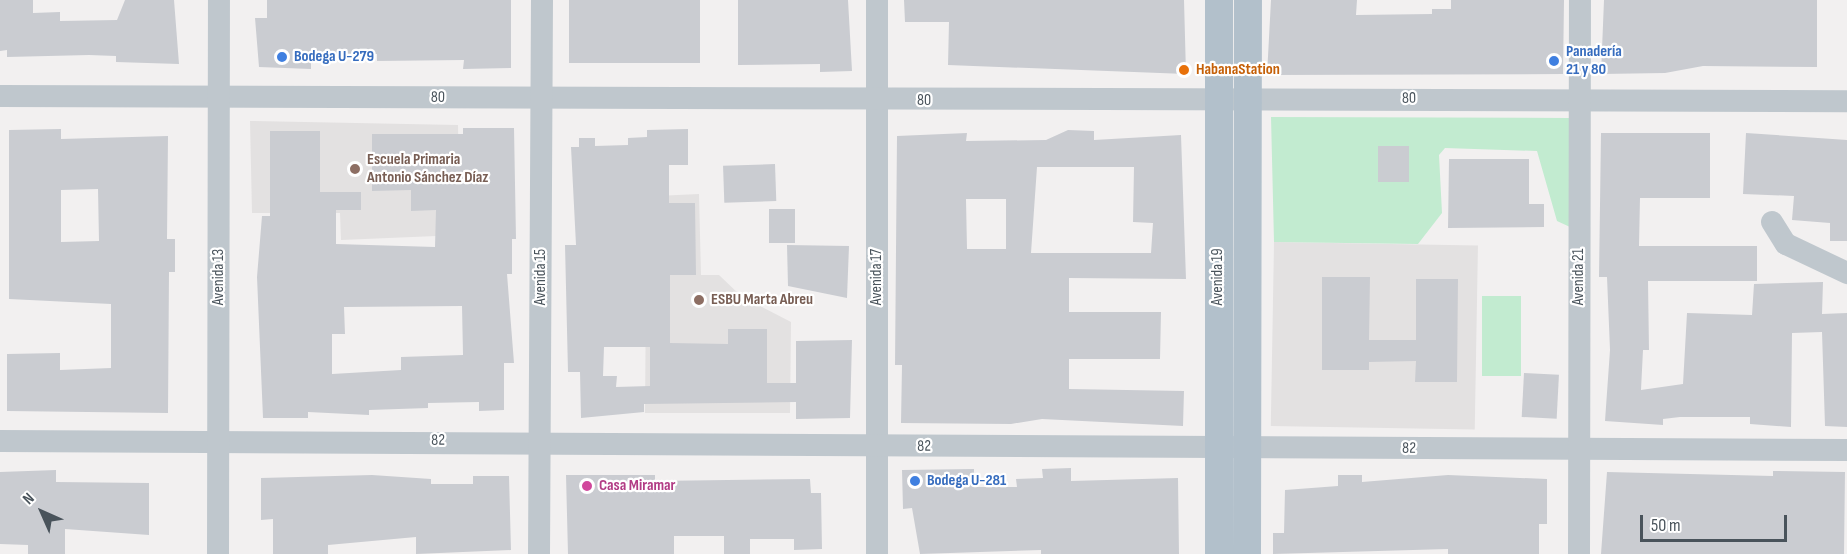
<!DOCTYPE html>
<html>
<head>
<meta charset="utf-8">
<style>
	body { margin:0 }
	#map { position:relative; width:1847px; height:554px; overflow:hidden; background:#f2f0f0; font-family:"Sofia Sans Condensed",sans-serif }
	div>[style] { position:absolute }
	[style*='--x'] { left:calc(var(--x)*1px); top:calc(var(--y)*1px); width:calc(var(--w)*1px); rotate:calc(var(--a)*1deg) }
	.education>* { inset:0; background:#e3e1e1; transform-origin:0 0 }
	.green>* { inset:0; background:#c2ebd0; transform-origin:0 0 }
	.building>* { inset:0; background:#caccd1; transform-origin:0 0 }
	.minor>* { height:22px; margin:-11px; padding:0 11px; transform-origin:11px; border-radius:11px; background:#bfc7cd }
	.major>* { height:28px; margin:-14px; padding:0 14px; transform-origin:14px; border-radius:14px; background:#b2c0cb }
	.dots>* { width:16px; height:16px; translate:-50% -50%; box-sizing:border-box; border:3px solid #fff; border-radius:50% }
	span { translate:-50% -50%; white-space:nowrap; text-align:center; line-height:1.15; -webkit-text-stroke:4.5px #fff; paint-order:stroke }
	.shop-label { font-size:16px; color:#366cbe; font-weight:700 }
	.left { translate:0 -50%; text-align:left }
	.food-label { font-size:16px; color:#c56008; font-weight:700 }
	.street-label { font-size:16px; color:#49535b }
	.education-label { font-size:16px; color:#785e54; font-weight:700 }
	.hotel-label { font-size:16px; color:#b23c85; font-weight:700 }
	.north { position:absolute; left:12px; top:482px; width:60px; height:60px; -webkit-text-stroke:4px #fff; paint-order:stroke; rotate:315deg; font-size:16px; font-weight:700; line-height:24px; text-align:center; color:#49535b }
	.north::after { content:''; display:block; margin:auto; width:21px; height:27px; background:#49535b; clip-path:polygon(50% 0,100% 100%,50% 72%,0 100%) }
	.scale { position:absolute; left:1640px; top:515px; width:147px; height:27px; box-sizing:border-box; border:3px solid #49535b; border-top:0; padding-left:8px; font-size:18px; line-height:21px; white-space:nowrap; color:#49535b; -webkit-text-stroke:4px #fff; paint-order:stroke }
</style>
</head>
<body>
<div id="map">
	<div class="education">
		<i style="clip-path:polygon(250px 121px,458px 125px,460px 235px,341px 240px,340px 213px,252px 213px)"></i>
		<i style="clip-path:polygon(699px 194px,701px 275px,719px 275px,741px 296px,791px 322px,790px 413px,645px 413px,646px 285px,656px 196px)"></i>
		<i style="left:1274px;top:242px;width:204px;height:184px;rotate:1deg"></i>
	</div>
	<div class="green">
		<i style="clip-path:polygon(1271px 117px,1569px 118px,1570px 227px,1557px 221px,1537px 151px,1445px 148px,1439px 155px,1442px 213px,1418px 244px,1274px 242px)"></i>
		<i style="left:1482px;top:296px;width:39px;height:80px"></i>
	</div>
	<div class="building">
		<i style="clip-path:polygon(0 0,33px 0,33px 13px,60px 12px,60px 21px,117px 20px,125px 0,174px 0,179px 64px,116px 62px,116px 56px,89px 55px,7px 57px,7px 50px,0 51px)"></i>
		<i style="clip-path:polygon(267px 0,511px 0,511px 68px,463px 69px,464px 60px,377px 61px,377px 54px,334px 54px,334px 59px,311px 59px,311px 69px,259px 67px,255px 18px,267px 18px)"></i>
		<i style="left:569px;top:0;width:131px;height:63px"></i>
		<i style="clip-path:polygon(738px 0,848px 0,852px 71px,820px 72px,820px 64px,738px 65px)"></i>
		<i style="clip-path:polygon(904px 0,1184px 0,1186px 74px,948px 65px,949px 22px,905px 22px)"></i>
		<i style="clip-path:polygon(1271px 0,1357px 0,1356px 15px,1432px 14px,1432px 9px,1451px 9px,1451px 0,1564px 0,1563px 74px,1267px 75px)"></i>
		<i style="clip-path:polygon(1604px 0,1817px 0,1817px 67px,1703px 66px,1665px 73px,1601px 74px)"></i>
		<i style="clip-path:polygon(evenodd,463px 128px,514px 128px,516px 239px,512px 239px,512px 274px,507px 274px,514px 363px,504px 363px,504px 410px,479px 411px,479px 402px,428px 403px,428px 408px,369px 410px,369px 415px,308px 412px,308px 418px,263px 418px,257px 277px,262px 216px,270px 216px,270px 131px,320px 131px,320px 192px,361px 192px,361px 210px,336px 210px,336px 244px,435px 247px,436px 210px,411px 211px,411px 190px,372px 191px,372px 134px,463px 134px,463px 128px,462px 306px,463px 355px,401px 357px,401px 370px,332px 374px,332px 334px,345px 334px,344px 307px,462px 306px)"></i>
		<i style="clip-path:polygon(evenodd,61px 129px,61px 139px,168px 136px,167px 239px,175px 239px,175px 272px,169px 272px,168px 413px,7px 411px,7px 354px,60px 353px,60px 370px,111px 368px,111px 304px,9px 299px,9px 130px,61px 129px,98px 189px,99px 241px,61px 242px,61px 190px,98px 189px)"></i>
		<i style="clip-path:polygon(evenodd,688px 129px,688px 165px,669px 165px,669px 203px,695px 203px,696px 275px,670px 275px,670px 343px,728px 344px,728px 329px,767px 329px,767px 383px,796px 383px,796px 341px,852px 340px,850px 418px,796px 419px,796px 402px,644px 404px,644px 412px,581px 418px,580px 372px,568px 372px,565px 245px,576px 245px,571px 147px,579px 147px,579px 138px,595px 138px,595px 146px,628px 145px,628px 138px,647px 137px,647px 130px,688px 129px,604px 347px,650px 347px,650px 386px,616px 387px,617px 376px,603px 376px,604px 347px)"></i>
		<i style="clip-path:polygon(evenodd,1068px 130px,1094px 131px,1094px 140px,1181px 135px,1186px 279px,1069px 278px,1069px 312px,1161px 312px,1160px 359px,1069px 359px,1069px 389px,1184px 391px,1183px 426px,1042px 419px,1011px 424px,901px 423px,902px 365px,895px 365px,897px 136px,967px 133px,966px 141px,1046px 140px,1068px 130px,1037px 167px,1134px 167px,1133px 222px,1153px 223px,1151px 253px,1031px 253px,1037px 167px,1068px 130px,966px 199px,1006px 199px,1006px 249px,967px 249px,966px 199px)"></i>
		<i style="clip-path:polygon(1601px 133px,1710px 133px,1710px 198px,1640px 198px,1639px 246px,1757px 246px,1757px 281px,1648px 281px,1649px 350px,1643px 350px,1641px 390px,1683px 384px,1687px 313px,1752px 315px,1754px 284px,1823px 282px,1822px 314px,1847px 313px,1847px 427px,1825px 426px,1822px 332px,1792px 333px,1791px 427px,1750px 424px,1750px 417px,1680px 417px,1663px 419px,1663px 425px,1605px 421px,1610px 350px,1607px 277px,1599px 277px)"></i>
		<i style="clip-path:polygon(1746px 133px,1847px 140px,1847px 241px,1830px 241px,1830px 223px,1792px 220px,1794px 196px,1743px 194px)"></i>
		<i style="left:1378px;top:146px;width:31px;height:36px"></i>
		<i style="clip-path:polygon(1449px 159px,1529px 159px,1529px 204px,1544px 204px,1544px 227px,1448px 228px)"></i>
		<i style="left:775px;top:164px;width:37px;height:52px;rotate:88deg"></i>
		<i style="left:769px;top:209px;width:26px;height:34px"></i>
		<i style="clip-path:polygon(787px 245px,849px 246px,847px 298px,788px 286px)"></i>
		<i style="clip-path:polygon(1322px 277px,1370px 277px,1369px 340px,1416px 340px,1416px 279px,1458px 279px,1457px 382px,1415px 382px,1416px 361px,1369px 362px,1369px 370px,1322px 370px)"></i>
		<i style="left:1524px;top:373px;width:35px;height:44px;rotate:3deg"></i>
		<i style="clip-path:polygon(1071px 468px,1071px 481px,1178px 478px,1179px 554px,1041px 554px,1041px 550px,920px 554px,912px 508px,903px 509px,902px 470px,974px 469px,974px 487px,1017px 487px,1016px 479px,1043px 478px,1042px 469px)"></i>
		<i style="clip-path:polygon(56px 470px,56px 482px,149px 483px,149px 535px,65px 529px,65px 554px,28px 554px,28px 545px,0 544px,0 472px)"></i>
		<i style="clip-path:polygon(1773px 471px,1845px 472px,1844px 554px,1601px 554px,1607px 472px,1773px 476px)"></i>
		<i style="clip-path:polygon(372px 475px,431px 479px,431px 484px,473px 484px,473px 476px,509px 476px,511px 550px,416px 554px,416px 537px,328px 545px,328px 554px,273px 554px,273px 519px,261px 520px,261px 478px)"></i>
		<i style="clip-path:polygon(566px 475px,655px 475px,655px 481px,810px 479px,811px 493px,821px 493px,822px 549px,794px 550px,794px 539px,750px 539px,750px 554px,724px 554px,724px 536px,674px 536px,674px 554px,568px 554px)"></i>
		<i style="clip-path:polygon(1338px 475px,1362px 475px,1362px 482px,1448px 475px,1547px 479px,1547px 524px,1539px 524px,1539px 554px,1448px 554px,1448px 549px,1273px 554px,1273px 533px,1284px 533px,1285px 490px,1338px 486px)"></i>
	</div>
	<div class="minor">
		<i style="--x:877;--y:0;--w:554;--a:90"></i>
		<i style="--x:0;--y:96;--w:1847;--a:0.16"></i>
		<i style="--x:1772;--y:222;--w:26;--a:58"></i>
		<i style="--x:1786;--y:244;--w:68;--a:25.4"></i>
		<i style="--x:0;--y:441;--w:1847;--a:0.28"></i>
		<i style="--x:218;--y:554;--w:554;--a:-89.9"></i>
		<i style="--x:539;--y:554;--w:554;--a:-89.69"></i>
		<i style="--x:1579;--y:554;--w:554;--a:-89.9"></i>
	</div>
	<div class="major">
		<i style="--x:1219;--y:554;--w:554;--a:-90"></i>
		<i style="--x:1247;--y:554;--w:554;--a:-89.9"></i>
	</div>
	<div class="dots">
		<i style="left:282px;top:57px;background:#3f7fe0"></i>
		<i style="left:1554px;top:61px;background:#3f7fe0"></i>
		<i style="left:1184px;top:70px;background:#e8710a"></i>
		<i style="left:355px;top:169px;background:#8d6e63"></i>
		<i style="left:699px;top:300px;background:#8d6e63"></i>
		<i style="left:915px;top:481px;background:#3f7fe0"></i>
		<i style="left:587px;top:486px;background:#d1479c"></i>
	</div>
	<div class="shop-label">
		<span class="left" style="left:1566px;top:61px">Panadería<br>21 y 80</span>
		<span class="left" style="left:294px;top:57px">Bodega U-279</span>
		<span class="left" style="left:927px;top:481px">Bodega U-281</span>
	</div>
	<div class="food-label">
		<span class="left" style="left:1196px;top:70px">HabanaStation</span>
	</div>
	<div class="street-label">
		<span style="left:438px;top:98px;rotate:1deg">80</span>
		<span style="left:1409px;top:99px;rotate:-1deg">80</span>
		<span style="left:924px;top:101px">80</span>
		<span style="left:219px;top:277px;rotate:-90deg">Avenida 13</span>
		<span style="left:541px;top:277px;rotate:-90deg">Avenida 15</span>
		<span style="left:877px;top:277px;rotate:-90deg">Avenida 17</span>
		<span style="left:1218px;top:277px;rotate:-90deg">Avenida 19</span>
		<span style="left:1579px;top:277px;rotate:-90deg">Avenida 21</span>
		<span style="left:438px;top:441px;rotate:-1deg">82</span>
		<span style="left:924px;top:447px;rotate:-1deg">82</span>
		<span style="left:1409px;top:449px;rotate:1deg">82</span>
	</div>
	<div class="education-label">
		<span class="left" style="left:367px;top:169px">Escuela Primaria<br>Antonio Sánchez Díaz</span>
		<span class="left" style="left:711px;top:300px">ESBU Marta Abreu</span>
	</div>
	<div class="hotel-label">
		<span class="left" style="left:599px;top:486px">Casa Miramar</span>
	</div>
	<div class="north">N</div>
	<div class="scale">50 m</div>
</div>
</body>
</html>
